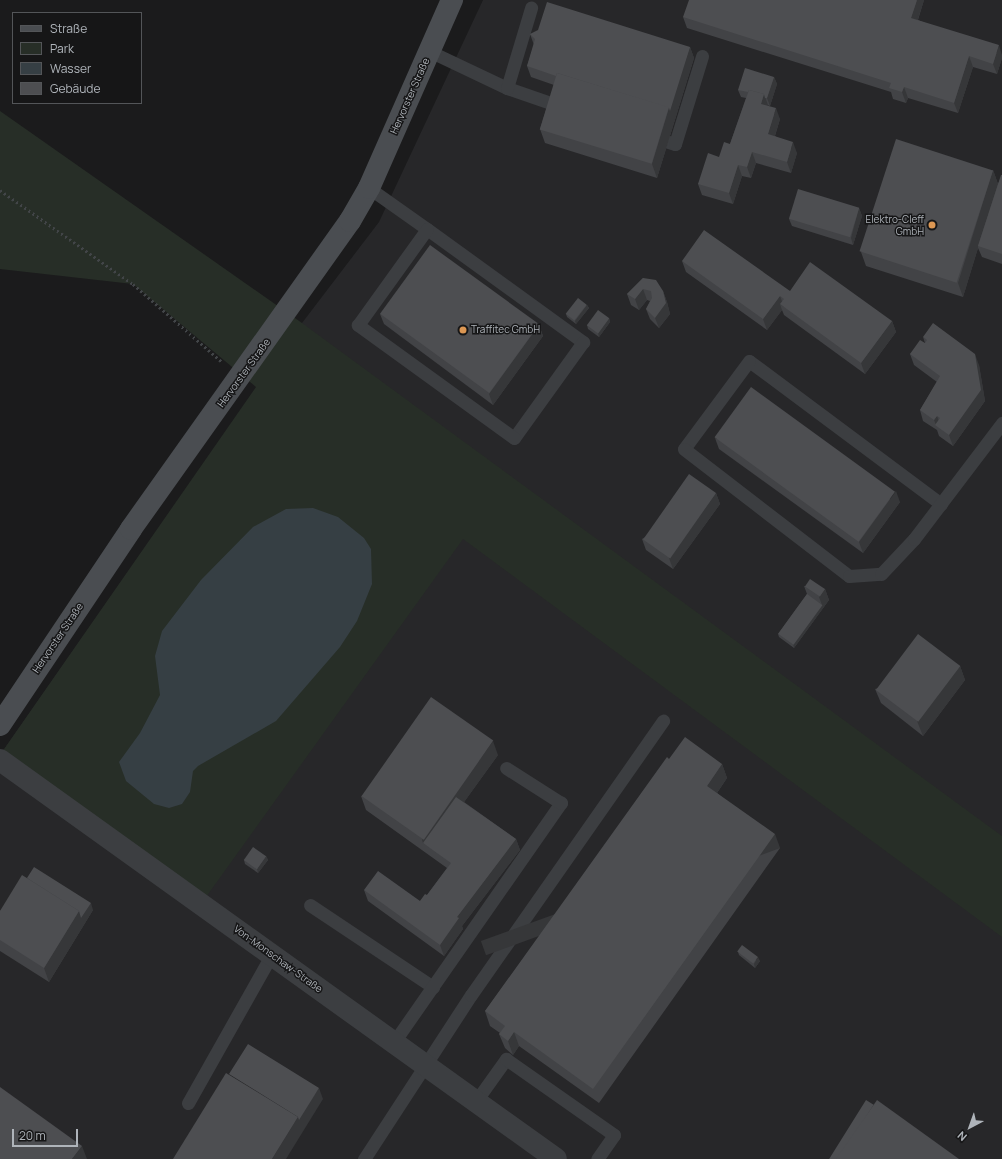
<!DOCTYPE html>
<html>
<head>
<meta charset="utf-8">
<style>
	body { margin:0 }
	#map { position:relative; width:1002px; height:1159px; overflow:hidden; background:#1b1b1c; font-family:Manrope,sans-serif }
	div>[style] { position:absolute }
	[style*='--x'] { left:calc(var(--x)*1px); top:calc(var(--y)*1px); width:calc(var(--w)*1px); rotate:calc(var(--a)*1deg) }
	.built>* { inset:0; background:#272729 }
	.green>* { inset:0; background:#272e27 }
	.water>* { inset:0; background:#363f44 }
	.path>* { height:2.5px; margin-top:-1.25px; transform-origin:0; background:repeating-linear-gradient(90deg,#424548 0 2px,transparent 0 5px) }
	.lane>* { height:13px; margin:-6.5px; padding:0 6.5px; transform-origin:6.5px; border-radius:6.5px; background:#3c3e41 }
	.street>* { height:22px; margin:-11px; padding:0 11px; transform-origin:11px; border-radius:11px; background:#3c3e41 }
	.secondary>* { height:22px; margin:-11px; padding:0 11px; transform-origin:11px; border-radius:11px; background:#4a4d51 }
	.wall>* { inset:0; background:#424346 }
	.shaded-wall>* { inset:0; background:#363739; transform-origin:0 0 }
	.building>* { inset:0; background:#4d4e51; transform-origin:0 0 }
	.dots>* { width:11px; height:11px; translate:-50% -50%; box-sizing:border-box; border:2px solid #161617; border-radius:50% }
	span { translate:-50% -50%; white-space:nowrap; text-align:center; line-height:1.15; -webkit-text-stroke:3px #161617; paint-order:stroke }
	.street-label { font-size:10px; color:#afb4ba }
	.poi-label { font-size:10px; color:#afb4ba }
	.right { translate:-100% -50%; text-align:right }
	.left { translate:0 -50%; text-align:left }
	.legend { position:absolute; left:12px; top:12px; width:130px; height:92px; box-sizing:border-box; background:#161617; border:1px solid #535558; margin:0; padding:5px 7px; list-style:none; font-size:12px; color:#afb4ba }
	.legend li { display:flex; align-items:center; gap:8px; height:20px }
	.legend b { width:20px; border:1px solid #535558 }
	.north { position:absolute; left:950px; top:1107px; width:40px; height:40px; -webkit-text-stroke:3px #161617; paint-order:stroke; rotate:221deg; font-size:11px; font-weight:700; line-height:16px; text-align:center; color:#afb4ba }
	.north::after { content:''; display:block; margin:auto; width:14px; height:18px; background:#afb4ba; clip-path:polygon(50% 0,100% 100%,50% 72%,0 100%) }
	.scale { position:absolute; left:12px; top:1129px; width:66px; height:18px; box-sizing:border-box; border:2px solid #afb4ba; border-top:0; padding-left:5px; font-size:12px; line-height:14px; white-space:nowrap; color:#afb4ba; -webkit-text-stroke:3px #161617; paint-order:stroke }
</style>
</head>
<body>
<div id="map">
	<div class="built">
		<i style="clip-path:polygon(483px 0,1002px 0,1002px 1159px,0 1159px,0 755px,302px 323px,379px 222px)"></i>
	</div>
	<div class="green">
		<i style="clip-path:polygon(0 111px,302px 323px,1002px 836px,1002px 937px,463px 539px,201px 904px,0 755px,256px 387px,133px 284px,0 269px)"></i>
	</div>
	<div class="water">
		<i style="clip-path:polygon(313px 508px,338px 517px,364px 538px,371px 549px,372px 584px,357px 621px,340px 647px,276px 721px,198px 766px,193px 771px,190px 792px,182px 804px,169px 808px,154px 804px,126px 781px,119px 762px,140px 733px,160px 695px,155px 656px,162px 631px,201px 580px,253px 527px,286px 509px)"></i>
	</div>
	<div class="path">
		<i style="--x:0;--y:190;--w:163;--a:35.3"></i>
		<i style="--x:133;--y:284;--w:118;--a:41.2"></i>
	</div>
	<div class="lane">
		<i style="--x:429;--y:51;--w:86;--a:25.4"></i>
		<i style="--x:507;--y:88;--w:61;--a:19"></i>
		<i style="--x:507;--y:88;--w:84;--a:-73.3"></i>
		<i style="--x:652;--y:137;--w:24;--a:17"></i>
		<i style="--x:675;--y:144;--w:92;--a:-72.9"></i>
		<i style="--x:369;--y:188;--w:71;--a:35.3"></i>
		<i style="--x:427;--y:229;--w:193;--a:35.9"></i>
		<i style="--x:583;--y:342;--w:118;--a:125.7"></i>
		<i style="--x:514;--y:438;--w:193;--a:-144.1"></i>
		<i style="--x:358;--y:325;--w:118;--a:-54.3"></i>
		<i style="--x:941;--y:504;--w:239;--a:-143.3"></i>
		<i style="--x:749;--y:361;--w:109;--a:126.5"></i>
		<i style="--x:684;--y:449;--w:208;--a:37.6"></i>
		<i style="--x:849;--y:576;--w:32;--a:-4"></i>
		<i style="--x:881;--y:574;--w:48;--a:-46.7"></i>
		<i style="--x:914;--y:539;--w:146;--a:-52.8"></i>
		<i style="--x:310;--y:905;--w:148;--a:33.7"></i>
		<i style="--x:394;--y:1042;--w:292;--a:-55.1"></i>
		<i style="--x:561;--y:803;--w:65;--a:-147.5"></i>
		<i style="--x:476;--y:1101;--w:52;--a:-54.5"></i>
		<i style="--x:506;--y:1059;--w:132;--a:35.1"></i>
		<i style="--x:614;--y:1135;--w:29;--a:125"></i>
		<i style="--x:188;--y:1103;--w:171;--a:-60.6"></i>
		<i style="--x:364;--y:1159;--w:196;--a:-56.9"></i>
		<i style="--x:471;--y:995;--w:335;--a:-55"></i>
	</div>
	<div class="street">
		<i style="--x:0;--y:760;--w:684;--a:35.66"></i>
	</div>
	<div class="secondary">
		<i style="--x:0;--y:725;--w:236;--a:-56.2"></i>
		<i style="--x:131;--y:529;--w:378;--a:-54.6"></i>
		<i style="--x:350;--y:221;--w:38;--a:-60"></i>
		<i style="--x:369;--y:188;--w:206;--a:-66.2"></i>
	</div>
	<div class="wall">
		<i style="clip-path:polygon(924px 0,918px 20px,1002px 55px,1002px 58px,997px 74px,973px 67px,958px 113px,908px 98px,906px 103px,893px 99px,891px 92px,687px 28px,683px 17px)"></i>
		<i style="clip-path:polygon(530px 34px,690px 47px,694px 58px,657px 178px,545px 143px,540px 129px,554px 85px,531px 77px,527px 66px,534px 45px)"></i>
		<i style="clip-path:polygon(774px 77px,777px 84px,770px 106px,767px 105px,767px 106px,780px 119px,775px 136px,797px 153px,791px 173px,756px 163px,751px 178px,742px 176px,733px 204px,702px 195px,698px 184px,730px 144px,746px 98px,741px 97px,738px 90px)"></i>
		<i style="clip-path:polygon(993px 170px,998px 184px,1002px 175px,1002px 264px,982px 257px,978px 248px,963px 297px,866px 266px,861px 252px)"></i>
		<i style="clip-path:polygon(859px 208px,862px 216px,853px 245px,792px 226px,789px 219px)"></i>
		<i style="clip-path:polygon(682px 261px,790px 291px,892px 321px,896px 332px,865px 374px,784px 315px,782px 310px,767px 330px,686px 272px)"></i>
		<i style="clip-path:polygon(643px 278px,663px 291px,667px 302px,670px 314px,659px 328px,650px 319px,646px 309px,650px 301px,647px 300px,639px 310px,631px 305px,627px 294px)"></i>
		<i style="clip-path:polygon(587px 305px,589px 308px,576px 324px,567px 317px,566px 314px)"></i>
		<i style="clip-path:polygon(380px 314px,539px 325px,543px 336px,493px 405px,384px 324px)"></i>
		<i style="clip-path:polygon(609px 318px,610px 322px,599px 337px,588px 329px,587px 325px)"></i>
		<i style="clip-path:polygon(923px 337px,979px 365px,985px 401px,953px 446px,939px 436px,937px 430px,923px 421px,920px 410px,937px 382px,914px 365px,910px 354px,925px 343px)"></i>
		<i style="clip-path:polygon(715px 438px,900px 502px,863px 553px,719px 449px)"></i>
		<i style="clip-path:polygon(716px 493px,720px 504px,673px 569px,646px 550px,642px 539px)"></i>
		<i style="clip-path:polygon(804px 586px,825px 589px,829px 600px,794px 648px,779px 637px,778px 634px,807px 594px)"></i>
		<i style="clip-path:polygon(960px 666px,965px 680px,923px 736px,881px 703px,875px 689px)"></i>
		<i style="clip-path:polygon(498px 755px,464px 802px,516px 839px,520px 850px,462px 926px,463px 929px,444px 956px,368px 901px,364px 890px,420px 901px,427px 895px,447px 868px,366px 810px,361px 796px)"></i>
		<i style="clip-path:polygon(669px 759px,722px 764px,727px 778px,717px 793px,780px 848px,599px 1103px,519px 1046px,513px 1055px,505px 1048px,499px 1034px,500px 1033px,490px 1026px,485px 1011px)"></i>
		<i style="clip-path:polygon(266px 856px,268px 860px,258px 873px,245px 864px,244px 860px)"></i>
		<i style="clip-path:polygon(27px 878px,93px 910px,49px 982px,0 951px,0 911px)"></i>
		<i style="clip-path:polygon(738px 952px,760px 961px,755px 968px,739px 955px)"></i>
	</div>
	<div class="shaded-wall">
		<i style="clip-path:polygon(917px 0,924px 0,915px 28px,911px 18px)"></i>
		<i style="clip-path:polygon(999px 45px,1002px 55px,1002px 58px,997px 74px,993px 64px)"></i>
		<i style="clip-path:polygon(690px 47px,694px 58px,657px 178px,652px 164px,669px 108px)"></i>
		<i style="clip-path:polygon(969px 56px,973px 67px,958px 113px,954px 103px)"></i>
		<i style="clip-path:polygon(774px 77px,777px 84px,770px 106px,767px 98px)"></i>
		<i style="clip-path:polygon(904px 87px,908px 98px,906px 103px,902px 92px)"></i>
		<i style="clip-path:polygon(764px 94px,768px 105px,765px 115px,761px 104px)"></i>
		<i style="clip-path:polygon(776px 108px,780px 119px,772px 145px,768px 134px)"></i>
		<i style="clip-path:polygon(793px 142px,797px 153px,791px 173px,787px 162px)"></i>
		<i style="clip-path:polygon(752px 152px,756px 163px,751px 178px,747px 167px)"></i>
		<i style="clip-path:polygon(738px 165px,742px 176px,733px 204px,729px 193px)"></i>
		<i style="clip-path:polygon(993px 170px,998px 184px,978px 246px,978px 248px,963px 297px,958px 283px)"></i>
		<i style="clip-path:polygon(859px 208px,862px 216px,853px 245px,851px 238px)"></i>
		<i style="clip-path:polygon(643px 289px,647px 300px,639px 310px,635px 299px)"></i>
		<i style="clip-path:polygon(663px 291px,667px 302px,670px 314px,659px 328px,655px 318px)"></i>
		<i style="clip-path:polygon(780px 296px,784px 307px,780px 304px,782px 310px,767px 330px,763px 319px)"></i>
		<i style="clip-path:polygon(587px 305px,589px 308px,576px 324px,575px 321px)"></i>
		<i style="clip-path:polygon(609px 318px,610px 322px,599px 337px,598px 333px)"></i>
		<i style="clip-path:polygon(892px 321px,896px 332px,865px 374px,861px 363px)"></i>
		<i style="clip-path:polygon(539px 325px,543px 336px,493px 405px,489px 394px)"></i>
		<i style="clip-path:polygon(975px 354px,979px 365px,985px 401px,953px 446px,949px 435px)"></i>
		<i style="clip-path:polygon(937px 416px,941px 427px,936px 425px,934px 420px)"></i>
		<i style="clip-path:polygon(896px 491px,900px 502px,863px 553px,859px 542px)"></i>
		<i style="clip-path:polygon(716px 493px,720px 504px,673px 569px,669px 558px)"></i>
		<i style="clip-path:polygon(825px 589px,829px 600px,794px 648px,793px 644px,822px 605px,819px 597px)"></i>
		<i style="clip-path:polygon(960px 666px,965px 680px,923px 736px,917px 721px)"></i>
		<i style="clip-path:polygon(493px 741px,498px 755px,431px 848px,423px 843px,422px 840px)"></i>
		<i style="clip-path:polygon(722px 764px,727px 778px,712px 800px,707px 786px)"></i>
		<i style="left:775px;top:834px;width:15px;height:313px;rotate:70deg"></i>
		<i style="clip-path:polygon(516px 839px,520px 850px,462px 926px,463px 929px,444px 956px,440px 945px,457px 917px)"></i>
		<i style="clip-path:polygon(266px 856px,268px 860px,258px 873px,257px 869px)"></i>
		<i style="clip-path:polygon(91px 903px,93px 910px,49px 982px,44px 968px,79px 911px)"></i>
		<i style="clip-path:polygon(758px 957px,760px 961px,755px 968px,754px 964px)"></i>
		<i style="clip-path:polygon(514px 1032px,519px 1046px,513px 1055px,508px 1041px)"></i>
		<i style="clip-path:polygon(319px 1088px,323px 1099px,286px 1159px,272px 1159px,298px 1117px)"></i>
		<i style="clip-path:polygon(82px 1146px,87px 1159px,72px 1159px)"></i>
	</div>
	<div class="building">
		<i style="clip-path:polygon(689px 0,917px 0,911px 18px,999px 45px,993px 64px,969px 56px,954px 103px,904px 87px,902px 92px,889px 88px,891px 83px,683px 17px)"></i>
		<i style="clip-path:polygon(547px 2px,690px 47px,670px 111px,669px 108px,557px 73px,556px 76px,527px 66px,535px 39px,530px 34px,538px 30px)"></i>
		<i style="clip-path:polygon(745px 68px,774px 77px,767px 98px,765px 98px,764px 94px,749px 90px,748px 92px,738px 90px)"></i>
		<i style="left:557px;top:73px;width:117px;height:59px;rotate:17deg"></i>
		<i style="clip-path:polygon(749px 90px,764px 94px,761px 104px,776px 108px,768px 134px,793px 142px,787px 162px,752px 152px,747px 167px,738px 165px,729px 193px,698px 184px,708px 153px,719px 157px,724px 142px,730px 144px)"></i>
		<i style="left:896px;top:139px;width:102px;height:118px;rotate:18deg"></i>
		<i style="clip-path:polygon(1001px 175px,1002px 175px,1002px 254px,978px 246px)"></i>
		<i style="left:798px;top:189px;width:64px;height:31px;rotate:17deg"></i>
		<i style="clip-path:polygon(704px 230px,790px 291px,810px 262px,892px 321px,861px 363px,780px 304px,784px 299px,780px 296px,763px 319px,682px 261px)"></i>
		<i style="left:430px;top:245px;width:135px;height:85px;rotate:36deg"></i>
		<i style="clip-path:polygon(643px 278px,656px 280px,663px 291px,666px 303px,655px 318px,646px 309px,652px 298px,651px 291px,643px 289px,635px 299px,627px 294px)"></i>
		<i style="left:578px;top:298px;width:11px;height:20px;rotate:38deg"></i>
		<i style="left:598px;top:310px;width:14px;height:19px;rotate:36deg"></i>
		<i style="clip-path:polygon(933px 323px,975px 354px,981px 390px,949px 435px,935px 425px,940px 418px,937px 416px,934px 420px,920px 410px,940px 376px,910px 354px,920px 340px,925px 343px,927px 340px,923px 337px)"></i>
		<i style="left:751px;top:387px;width:178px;height:62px;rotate:36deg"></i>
		<i style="left:689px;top:474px;width:33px;height:80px;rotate:35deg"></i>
		<i style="left:810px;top:579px;width:18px;height:9px;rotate:34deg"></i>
		<i style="left:807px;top:594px;width:19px;height:49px;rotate:36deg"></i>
		<i style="left:918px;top:634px;width:53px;height:70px;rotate:37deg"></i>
		<i style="left:431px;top:697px;width:76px;height:121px;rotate:35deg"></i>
		<i style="clip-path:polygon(685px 737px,722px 764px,707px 786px,775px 834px,593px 1089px,514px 1032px,508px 1041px,499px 1034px,505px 1026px,485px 1011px,667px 757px,669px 759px)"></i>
		<i style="clip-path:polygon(456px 797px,516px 839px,457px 917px,459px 918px,440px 945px,364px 890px,378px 871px,420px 901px,425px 894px,427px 895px,451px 863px,423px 843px)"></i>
		<i style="left:253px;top:847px;width:16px;height:16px;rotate:35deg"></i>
		<i style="clip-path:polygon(34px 867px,91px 903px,81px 918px,79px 911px,27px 878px)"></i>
		<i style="clip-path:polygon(22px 875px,79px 911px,44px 968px,0 940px,0 911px)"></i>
		<i style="left:742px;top:945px;width:20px;height:8px;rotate:37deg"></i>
		<i style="clip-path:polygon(248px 1044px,319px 1088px,299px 1120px,298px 1117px,229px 1074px)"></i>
		<i style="clip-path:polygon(226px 1073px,298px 1117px,272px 1159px,173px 1159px)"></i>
		<i style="clip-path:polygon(0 1087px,82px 1146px,72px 1159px,0 1159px)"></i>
		<i style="left:866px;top:1100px;width:9px;height:72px;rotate:32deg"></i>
		<i style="clip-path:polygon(877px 1100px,959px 1159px,836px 1159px)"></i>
	</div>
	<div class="dots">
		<i style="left:932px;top:225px;background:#dc9753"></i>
		<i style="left:463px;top:330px;background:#dc9753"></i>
	</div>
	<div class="street-label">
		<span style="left:410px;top:96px;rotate:-66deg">Hervorster Straße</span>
		<span style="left:244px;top:373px;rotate:-54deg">Hervorster Straße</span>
		<span style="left:58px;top:638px;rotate:-56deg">Hervorster Straße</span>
		<span style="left:278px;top:959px;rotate:36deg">Von-Monschaw-Straße</span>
	</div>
	<div class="poi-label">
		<span class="right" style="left:924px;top:225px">Elektro-Cleff<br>GmbH</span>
		<span class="left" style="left:471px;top:330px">Traffitec GmbH</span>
	</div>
	<ul class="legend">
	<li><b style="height:5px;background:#4a4d51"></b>Straße</li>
	<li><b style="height:11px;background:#272e27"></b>Park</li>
	<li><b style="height:11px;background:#363f44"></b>Wasser</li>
	<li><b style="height:11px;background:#4d4e51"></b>Gebäude</li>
	</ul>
	<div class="north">N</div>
	<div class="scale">20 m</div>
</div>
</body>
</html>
